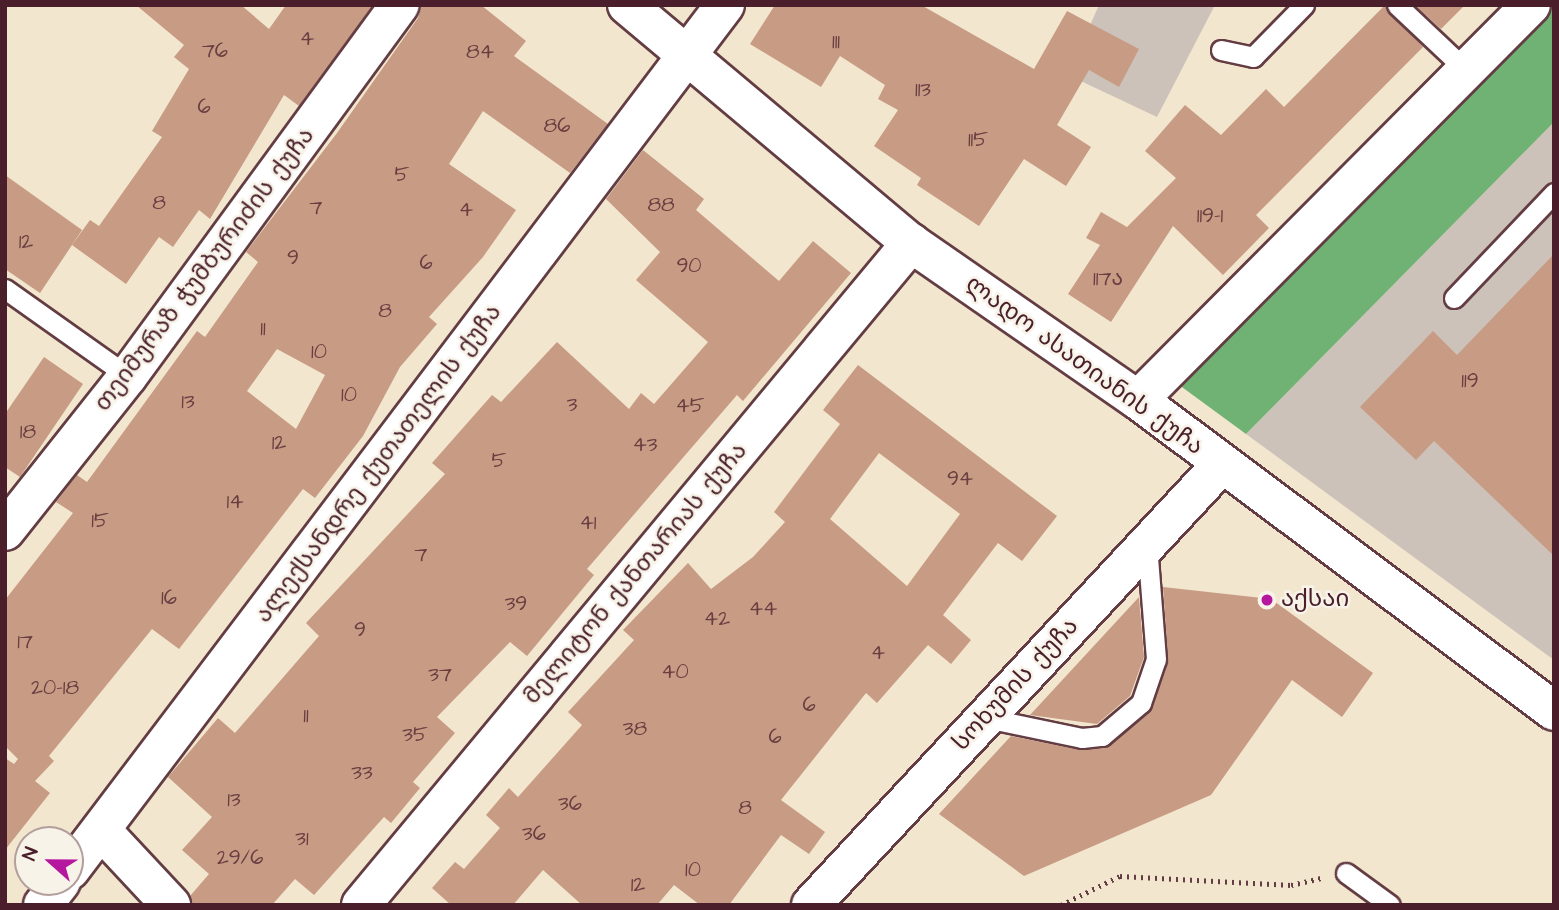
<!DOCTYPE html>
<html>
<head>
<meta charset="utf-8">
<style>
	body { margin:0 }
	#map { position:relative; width:1559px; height:910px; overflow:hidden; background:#f2e6ce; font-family:"Architects Daughter","Noto Sans Georgian",sans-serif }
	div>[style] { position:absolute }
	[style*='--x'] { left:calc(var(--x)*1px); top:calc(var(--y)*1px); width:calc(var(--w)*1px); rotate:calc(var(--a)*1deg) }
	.industrial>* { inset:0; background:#ccc2b9 }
	.forest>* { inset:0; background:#70b174 }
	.building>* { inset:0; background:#c89b84 }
	.path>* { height:4.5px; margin-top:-2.25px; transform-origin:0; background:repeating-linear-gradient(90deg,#633d43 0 2px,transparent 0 7px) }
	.roads { filter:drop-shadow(2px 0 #633d43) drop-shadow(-2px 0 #633d43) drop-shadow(0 2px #633d43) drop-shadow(0 -2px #633d43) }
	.service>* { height:19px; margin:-9.5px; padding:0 9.5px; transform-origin:9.5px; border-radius:9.5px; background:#fff }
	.minor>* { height:38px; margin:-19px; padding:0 19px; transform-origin:19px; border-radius:19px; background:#fff }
	.tertiary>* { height:38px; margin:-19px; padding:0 19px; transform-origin:19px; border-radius:19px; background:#fff }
	.secondary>* { height:38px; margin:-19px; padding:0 19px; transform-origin:19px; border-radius:19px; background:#fff }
	.dots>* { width:19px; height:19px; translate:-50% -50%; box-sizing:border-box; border:4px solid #f7f3e8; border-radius:50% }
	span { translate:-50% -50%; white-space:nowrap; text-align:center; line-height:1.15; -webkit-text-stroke:5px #f7f3e8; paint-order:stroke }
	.number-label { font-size:21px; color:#6a3e41 }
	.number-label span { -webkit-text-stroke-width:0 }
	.street-label { font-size:24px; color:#4a1f2b }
	.poi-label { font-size:24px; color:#4a1f2b }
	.left { translate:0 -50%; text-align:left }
	.frame { position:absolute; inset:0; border:7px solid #4a1f2b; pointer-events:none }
	.north { position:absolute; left:14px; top:826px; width:70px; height:70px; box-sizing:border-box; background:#f7f3e8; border:2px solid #b29e9c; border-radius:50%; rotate:291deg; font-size:19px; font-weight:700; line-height:28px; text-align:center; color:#4a1f2b }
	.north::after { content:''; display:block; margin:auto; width:24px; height:32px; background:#b5179e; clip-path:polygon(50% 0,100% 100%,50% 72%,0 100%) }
</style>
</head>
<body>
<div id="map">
	<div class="industrial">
		<i style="clip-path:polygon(1099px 5px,1215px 5px,1157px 117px,1068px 75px)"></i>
		<i style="clip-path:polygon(1554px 122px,1554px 660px,1246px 434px)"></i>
	</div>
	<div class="forest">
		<i style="clip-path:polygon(1541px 5px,1554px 5px,1554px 122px,1246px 434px,1171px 379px)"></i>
	</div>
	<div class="building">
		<i style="clip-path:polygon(136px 5px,241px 5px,269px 29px,286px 5px,373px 5px,299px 106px,284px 95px,210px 219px,199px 210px,173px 247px,159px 237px,126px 284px,72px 245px,90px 220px,99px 226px,162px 137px,152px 131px,189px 69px,174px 57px,184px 45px)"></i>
		<i style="clip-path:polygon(evenodd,422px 5px,481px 5px,526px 41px,514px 56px,608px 124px,570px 173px,483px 111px,449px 164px,516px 210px,483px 257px,429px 317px,437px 324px,400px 367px,363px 436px,315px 498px,303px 489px,179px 649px,152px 629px,49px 756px,54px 761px,35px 781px,50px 793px,5px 850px,5px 758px,14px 764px,18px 759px,5px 746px,5px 600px,73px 513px,56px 502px,77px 475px,87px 482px,197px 331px,205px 337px,258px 262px,246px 252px,337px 133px,418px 18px,422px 5px,277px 349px,325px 375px,296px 429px,247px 391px,277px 349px)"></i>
		<i style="clip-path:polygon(775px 5px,921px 5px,1034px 69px,1067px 11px,1139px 49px,1119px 87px,1089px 70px,1057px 125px,1091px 147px,1066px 186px,1024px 159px,979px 226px,917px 185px,921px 178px,874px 146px,898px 110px,878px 99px,885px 85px,840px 56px,821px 87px,750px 44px)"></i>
		<i style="clip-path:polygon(1385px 5px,1423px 47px,1256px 215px,1269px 228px,1223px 275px,1173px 226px,1111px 322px,1068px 294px,1100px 245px,1086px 238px,1101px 212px,1127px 227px,1176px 178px,1145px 151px,1185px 105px,1221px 135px,1266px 89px,1284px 107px)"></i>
		<i style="clip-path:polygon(1415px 5px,1465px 5px,1441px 29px)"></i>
		<i style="clip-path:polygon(643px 150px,704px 199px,696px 210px,779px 281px,813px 241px,851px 273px,743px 401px,737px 395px,587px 569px,594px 575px,527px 656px,510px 642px,437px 717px,455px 733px,413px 782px,420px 788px,391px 823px,384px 817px,314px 895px,295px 879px,272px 905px,192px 905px,190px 896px,209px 874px,182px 850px,212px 817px,168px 777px,218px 718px,235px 733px,319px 636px,306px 623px,445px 474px,432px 463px,492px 395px,501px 402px,557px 342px,629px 409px,641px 393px,654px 404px,708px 342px,636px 280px,660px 252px,606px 199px)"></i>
		<i style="clip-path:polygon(5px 175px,82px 230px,40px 293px,5px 269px)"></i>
		<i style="clip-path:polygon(1554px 254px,1554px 556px,1434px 441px,1416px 460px,1360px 407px,1433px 331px,1457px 355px)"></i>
		<i style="clip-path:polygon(44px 357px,83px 384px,20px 477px,5px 467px,5px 414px)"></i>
		<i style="clip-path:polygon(evenodd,858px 365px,1057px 516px,1022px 561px,998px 543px,943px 615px,971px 640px,951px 664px,928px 645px,877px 703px,866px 693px,781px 800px,825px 832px,809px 854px,781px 835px,729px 905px,700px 905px,674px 885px,657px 905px,582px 905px,543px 870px,513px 905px,451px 905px,432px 888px,455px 862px,464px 869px,500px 828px,486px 815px,509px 788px,518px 797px,582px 725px,568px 712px,634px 640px,623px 630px,688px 563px,711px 589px,753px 557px,785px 522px,774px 512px,840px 424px,823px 410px,858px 365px,879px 453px,960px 514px,907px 586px,830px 519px,879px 453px)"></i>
		<i style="clip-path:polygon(1163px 587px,1271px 599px,1373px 673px,1342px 717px,1292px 680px,1211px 795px,1024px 876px,939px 814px,1011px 736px,1080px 750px,1103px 748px,1149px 712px,1168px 659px)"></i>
		<i style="clip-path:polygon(1139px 597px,1144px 657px,1130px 696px,1097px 724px,1030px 715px)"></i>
	</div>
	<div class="path">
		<i style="--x:1061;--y:905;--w:66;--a:-26.2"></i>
		<i style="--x:1120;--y:876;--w:171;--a:3"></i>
		<i style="--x:1291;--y:885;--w:32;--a:-13"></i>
	</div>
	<div class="roads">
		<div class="service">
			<i style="--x:1397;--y:5;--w:96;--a:43.3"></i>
			<i style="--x:1221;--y:50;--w:33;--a:12"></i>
			<i style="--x:1253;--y:57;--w:73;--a:-45.6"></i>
			<i style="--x:5;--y:289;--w:151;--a:35.3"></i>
			<i style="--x:1454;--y:298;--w:145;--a:-46.4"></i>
			<i style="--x:986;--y:718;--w:98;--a:11.8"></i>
			<i style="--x:1082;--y:738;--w:20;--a:-6"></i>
			<i style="--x:1102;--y:736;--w:51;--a:-40.2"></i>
			<i style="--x:1141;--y:703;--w:46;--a:-71.2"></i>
			<i style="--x:1156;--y:659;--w:115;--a:-94.5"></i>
			<i style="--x:1346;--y:873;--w:54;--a:36"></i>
		</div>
		<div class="minor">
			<i style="--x:1138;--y:400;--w:557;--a:-45.15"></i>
			<i style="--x:5;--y:531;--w:198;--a:-51.6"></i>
			<i style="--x:128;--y:376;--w:460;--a:-53.8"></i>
			<i style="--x:101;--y:830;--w:103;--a:47"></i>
			<i style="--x:70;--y:870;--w:1085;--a:-52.87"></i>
			<i style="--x:43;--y:905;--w:29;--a:-52"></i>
			<i style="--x:361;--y:905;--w:861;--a:-50.28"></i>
		</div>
		<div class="tertiary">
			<i style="--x:811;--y:905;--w:601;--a:-47.02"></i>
		</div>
		<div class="secondary">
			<i style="--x:627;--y:5;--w:371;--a:40"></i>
			<i style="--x:911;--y:243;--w:276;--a:34.7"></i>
			<i style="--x:1138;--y:400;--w:519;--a:36.78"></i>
		</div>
	</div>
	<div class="dots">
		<i style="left:1267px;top:600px;background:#b5179e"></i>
	</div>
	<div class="number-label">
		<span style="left:307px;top:39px">4</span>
		<span style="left:836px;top:42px">111</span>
		<span style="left:215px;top:51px">76</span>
		<span style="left:480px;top:52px">84</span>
		<span style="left:923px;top:90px">113</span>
		<span style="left:204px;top:107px">6</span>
		<span style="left:557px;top:126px">86</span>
		<span style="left:978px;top:140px">115</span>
		<span style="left:402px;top:175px">5</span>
		<span style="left:159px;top:203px">8</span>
		<span style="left:661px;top:205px">88</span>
		<span style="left:316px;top:208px">7</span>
		<span style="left:466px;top:210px">4</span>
		<span style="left:1210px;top:216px">119-1</span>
		<span style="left:26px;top:242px">12</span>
		<span style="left:293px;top:258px">9</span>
		<span style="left:426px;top:263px">6</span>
		<span style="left:689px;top:266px">90</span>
		<span style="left:1108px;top:279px">117ა</span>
		<span style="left:385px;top:311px">8</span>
		<span style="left:263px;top:329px">11</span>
		<span style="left:319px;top:352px">10</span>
		<span style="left:1470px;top:381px">119</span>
		<span style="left:349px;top:395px">10</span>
		<span style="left:188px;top:402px">13</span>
		<span style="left:572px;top:405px">3</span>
		<span style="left:690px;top:406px">45</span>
		<span style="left:28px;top:432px">18</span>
		<span style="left:279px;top:443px">12</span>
		<span style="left:645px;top:445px">43</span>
		<span style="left:499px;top:461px">5</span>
		<span style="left:960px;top:479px">94</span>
		<span style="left:235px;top:502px">14</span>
		<span style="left:100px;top:521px">15</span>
		<span style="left:588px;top:523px">41</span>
		<span style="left:421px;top:555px">7</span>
		<span style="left:169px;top:598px">16</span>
		<span style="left:516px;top:604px">39</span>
		<span style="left:763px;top:609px">44</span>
		<span style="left:717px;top:619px">42</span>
		<span style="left:360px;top:630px">9</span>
		<span style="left:25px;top:642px">17</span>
		<span style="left:878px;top:653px">4</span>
		<span style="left:675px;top:672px">40</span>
		<span style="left:440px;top:675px">37</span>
		<span style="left:55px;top:688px">20-18</span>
		<span style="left:809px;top:705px">6</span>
		<span style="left:306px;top:716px">11</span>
		<span style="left:635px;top:729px">38</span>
		<span style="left:415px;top:735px">35</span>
		<span style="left:775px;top:737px">6</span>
		<span style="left:362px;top:773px">33</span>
		<span style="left:234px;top:800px">13</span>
		<span style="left:570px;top:804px">36</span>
		<span style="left:745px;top:808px">8</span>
		<span style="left:534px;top:834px">36</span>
		<span style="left:302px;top:839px">31</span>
		<span style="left:240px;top:858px">29/6</span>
		<span style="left:693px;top:870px">10</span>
		<span style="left:638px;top:885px">12</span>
	</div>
	<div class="street-label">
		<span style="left:205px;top:270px;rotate:-53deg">თეიმურაზ ჭუმბურიძის ქუჩა</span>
		<span style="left:1084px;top:366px;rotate:36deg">ლადო ასათიანის ქუჩა</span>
		<span style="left:379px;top:464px;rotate:-53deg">ალექსანდრე ქუთათელის ქუჩა</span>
		<span style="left:636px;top:574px;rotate:-50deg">მელიტონ ქანთარიას ქუჩა</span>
		<span style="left:1016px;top:685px;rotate:-47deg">სოხუმის ქუჩა</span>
	</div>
	<div class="poi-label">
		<span class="left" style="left:1281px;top:600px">აქსაი</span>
	</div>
	<div class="frame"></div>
	<div class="north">N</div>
</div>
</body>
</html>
